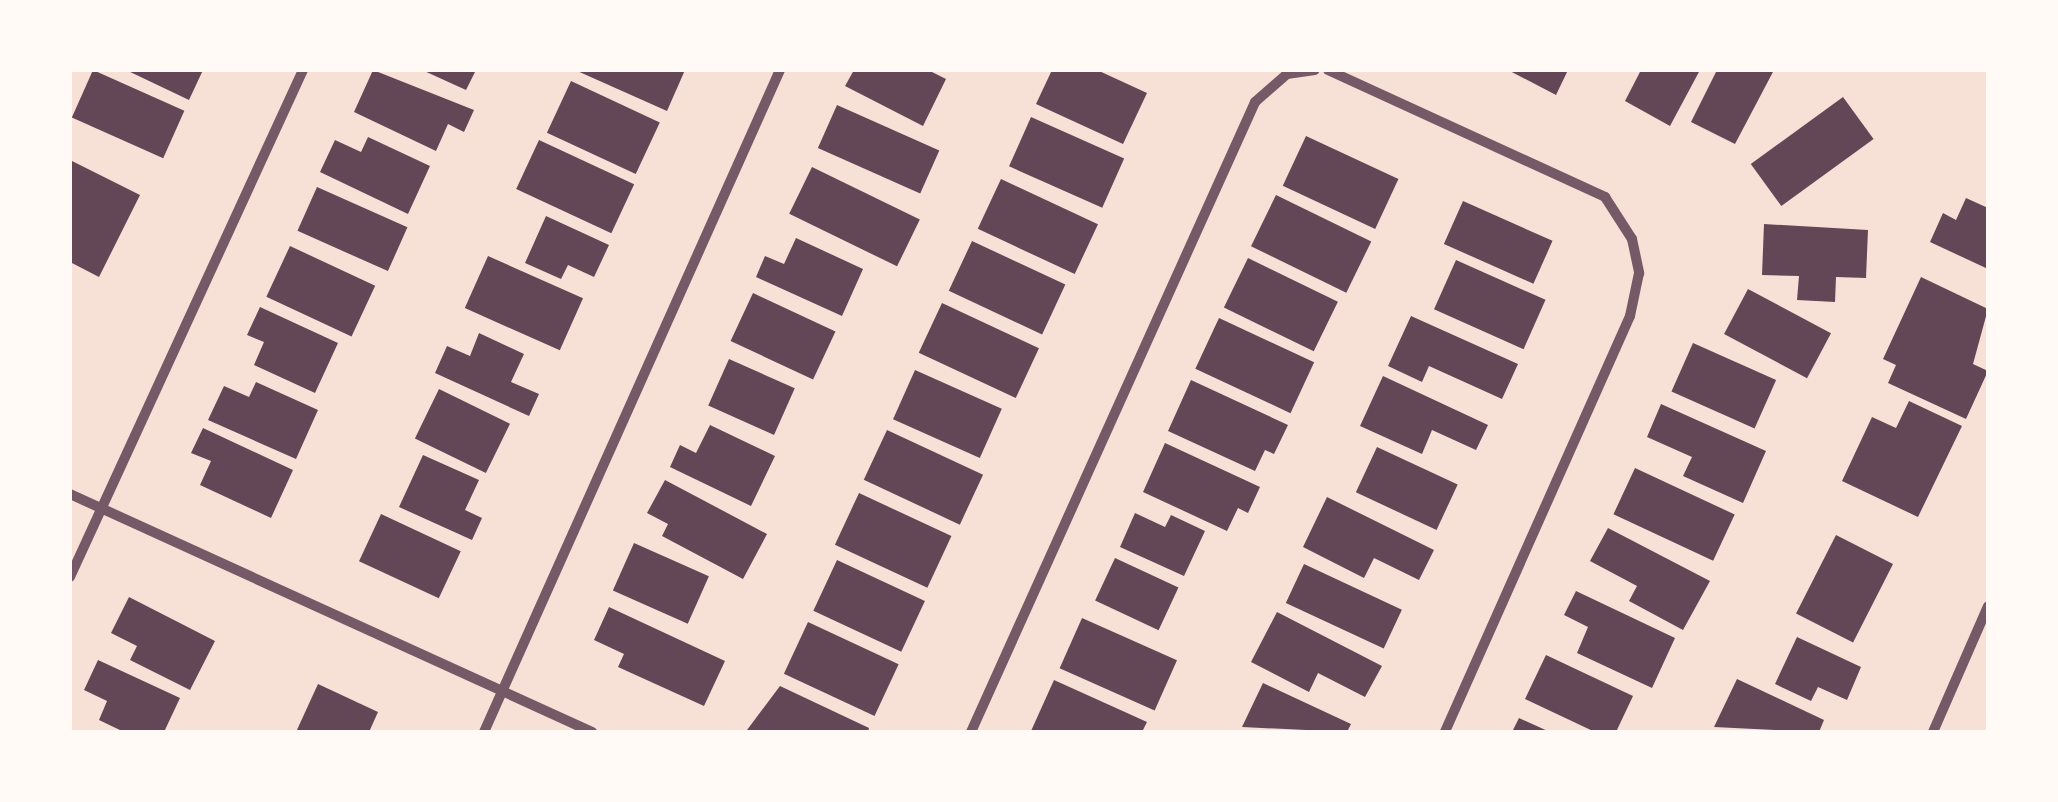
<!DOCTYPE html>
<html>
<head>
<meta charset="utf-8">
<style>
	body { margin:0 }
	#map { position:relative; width:2058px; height:802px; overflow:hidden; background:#f7e1d7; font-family:"Varela Round",sans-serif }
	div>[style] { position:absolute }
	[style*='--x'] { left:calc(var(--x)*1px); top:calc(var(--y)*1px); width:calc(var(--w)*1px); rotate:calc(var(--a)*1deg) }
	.building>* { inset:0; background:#644757; transform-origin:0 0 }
	.minor>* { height:10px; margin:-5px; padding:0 5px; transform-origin:5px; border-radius:5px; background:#755966 }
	span { translate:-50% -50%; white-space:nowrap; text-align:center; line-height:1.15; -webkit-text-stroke:9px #fffaf5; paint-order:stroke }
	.frame { position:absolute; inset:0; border:72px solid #fffaf5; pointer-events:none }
</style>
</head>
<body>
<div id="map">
	<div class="building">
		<i style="left:93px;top:70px;width:100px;height:52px;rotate:24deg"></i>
		<i style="clip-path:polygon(126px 70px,203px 70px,189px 100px)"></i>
		<i style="clip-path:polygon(373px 70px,474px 110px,464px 132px,448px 124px,436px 151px,354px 112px)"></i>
		<i style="clip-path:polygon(422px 70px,476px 70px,466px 90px)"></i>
		<i style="clip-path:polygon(575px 70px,685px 70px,667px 111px)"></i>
		<i style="clip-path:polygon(854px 70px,928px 70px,946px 79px,923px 126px,845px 86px)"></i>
		<i style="clip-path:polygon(1052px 70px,1097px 70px,1147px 93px,1123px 144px,1036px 104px)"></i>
		<i style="clip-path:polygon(1508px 70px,1568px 70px,1556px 95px)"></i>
		<i style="clip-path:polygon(1641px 70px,1700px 70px,1670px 126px,1625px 101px)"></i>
		<i style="clip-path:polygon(1717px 70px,1774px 70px,1735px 144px,1691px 122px)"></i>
		<i style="left:571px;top:81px;width:98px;height:57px;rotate:25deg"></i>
		<i style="left:1843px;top:97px;width:52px;height:114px;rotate:54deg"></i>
		<i style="left:837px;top:105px;width:112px;height:47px;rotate:24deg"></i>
		<i style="left:1031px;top:117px;width:102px;height:54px;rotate:24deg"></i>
		<i style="left:1306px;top:136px;width:102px;height:55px;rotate:25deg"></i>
		<i style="clip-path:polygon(368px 137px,430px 166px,408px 214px,320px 172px,335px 140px,361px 152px)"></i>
		<i style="left:539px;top:140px;width:105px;height:54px;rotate:25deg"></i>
		<i style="clip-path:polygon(70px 160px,140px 195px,99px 277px,70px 262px)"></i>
		<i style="left:812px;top:167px;width:120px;height:52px;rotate:26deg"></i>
		<i style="left:1001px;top:179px;width:107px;height:55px;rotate:25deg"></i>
		<i style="left:317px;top:187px;width:99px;height:48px;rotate:24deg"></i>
		<i style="left:1276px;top:195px;width:106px;height:57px;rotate:26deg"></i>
		<i style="clip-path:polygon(1966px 198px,1988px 208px,1988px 269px,1930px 242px,1943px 213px,1956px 220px)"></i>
		<i style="left:1463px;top:201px;width:98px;height:47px;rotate:24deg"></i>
		<i style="clip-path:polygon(546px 216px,609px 245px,594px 277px,568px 265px,561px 279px,525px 263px)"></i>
		<i style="clip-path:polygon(1764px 224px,1868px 230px,1866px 278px,1836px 277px,1835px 302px,1797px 300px,1799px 276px,1762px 275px)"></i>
		<i style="clip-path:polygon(796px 238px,863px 269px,842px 316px,756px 277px,765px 256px,784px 264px)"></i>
		<i style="left:972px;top:241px;width:103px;height:55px;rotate:25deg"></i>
		<i style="left:290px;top:246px;width:94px;height:56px;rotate:25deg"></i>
		<i style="left:488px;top:256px;width:104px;height:57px;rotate:24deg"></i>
		<i style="left:1248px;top:258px;width:100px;height:55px;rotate:26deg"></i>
		<i style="left:1456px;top:260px;width:98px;height:54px;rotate:24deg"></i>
		<i style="clip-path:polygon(1921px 277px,1988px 309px,1973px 364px,1988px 371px,1966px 419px,1888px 383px,1896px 365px,1883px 359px)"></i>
		<i style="left:1748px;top:289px;width:94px;height:51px;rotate:28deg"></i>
		<i style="left:753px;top:293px;width:91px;height:53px;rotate:25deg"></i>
		<i style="left:942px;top:303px;width:107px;height:55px;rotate:25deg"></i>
		<i style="clip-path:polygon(260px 307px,338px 343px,315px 393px,254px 365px,264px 342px,247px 335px)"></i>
		<i style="clip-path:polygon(1411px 316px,1518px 364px,1502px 399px,1429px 366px,1422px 382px,1388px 366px)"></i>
		<i style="left:1219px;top:318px;width:105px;height:56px;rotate:25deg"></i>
		<i style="clip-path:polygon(479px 333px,524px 354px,511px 382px,539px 394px,529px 416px,435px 373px,447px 346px,470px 356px)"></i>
		<i style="left:1693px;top:343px;width:91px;height:53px;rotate:24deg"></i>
		<i style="left:729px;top:359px;width:72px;height:51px;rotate:24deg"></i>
		<i style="left:915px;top:370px;width:95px;height:54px;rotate:24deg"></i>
		<i style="clip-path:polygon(1383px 376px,1488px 425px,1476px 450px,1432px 430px,1422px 454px,1360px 426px)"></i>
		<i style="clip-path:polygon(1191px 380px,1288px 425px,1274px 454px,1265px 450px,1255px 471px,1168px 431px)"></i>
		<i style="clip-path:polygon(256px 382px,318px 410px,296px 459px,208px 420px,224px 386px,249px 397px)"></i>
		<i style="left:439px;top:389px;width:79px;height:55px;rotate:26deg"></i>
		<i style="clip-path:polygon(1909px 401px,1962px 426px,1918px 517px,1842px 481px,1872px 417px,1896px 428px)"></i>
		<i style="clip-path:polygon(1661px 404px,1766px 451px,1743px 503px,1683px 476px,1692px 457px,1647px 437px)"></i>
		<i style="clip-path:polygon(710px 425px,775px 456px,751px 506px,670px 467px,680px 445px,696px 453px)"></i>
		<i style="clip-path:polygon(203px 428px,293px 470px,271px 518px,200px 485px,211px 461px,191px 453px)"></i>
		<i style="left:887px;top:430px;width:106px;height:55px;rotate:25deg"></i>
		<i style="clip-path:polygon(1165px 443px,1260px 487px,1248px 513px,1238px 508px,1227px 531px,1143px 492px)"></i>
		<i style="left:1377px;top:447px;width:89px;height:50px;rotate:25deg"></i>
		<i style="clip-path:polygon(423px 455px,479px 480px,465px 510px,482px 518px,472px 540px,399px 507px)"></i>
		<i style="left:1635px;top:468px;width:110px;height:51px;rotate:25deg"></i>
		<i style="clip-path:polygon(665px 480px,767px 534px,743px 579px,662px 536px,668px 524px,647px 513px)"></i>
		<i style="left:859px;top:493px;width:102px;height:57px;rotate:25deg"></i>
		<i style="clip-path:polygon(1327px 497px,1434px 550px,1419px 580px,1374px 558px,1364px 578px,1303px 547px)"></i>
		<i style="clip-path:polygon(1135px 513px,1165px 527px,1171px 515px,1205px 531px,1184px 576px,1120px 547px)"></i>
		<i style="left:381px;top:514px;width:88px;height:52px;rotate:25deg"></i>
		<i style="clip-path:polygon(1608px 528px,1710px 581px,1683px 630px,1629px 601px,1637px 586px,1590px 561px)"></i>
		<i style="left:1836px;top:535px;width:64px;height:88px;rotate:27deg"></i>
		<i style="left:634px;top:543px;width:82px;height:52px;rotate:24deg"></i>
		<i style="left:1115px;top:558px;width:70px;height:47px;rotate:25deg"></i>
		<i style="left:837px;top:560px;width:97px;height:56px;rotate:25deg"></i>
		<i style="left:1304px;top:564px;width:108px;height:43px;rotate:25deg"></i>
		<i style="clip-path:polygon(1576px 591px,1675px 638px,1652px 688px,1577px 653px,1588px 627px,1564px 615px)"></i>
		<i style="clip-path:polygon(129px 597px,215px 641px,190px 690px,130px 660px,137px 646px,111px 633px)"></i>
		<i style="clip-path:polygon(609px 607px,725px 661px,704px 706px,618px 667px,624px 654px,594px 640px)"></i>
		<i style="clip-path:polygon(1277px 612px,1382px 666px,1365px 697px,1318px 673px,1309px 692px,1251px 662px)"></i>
		<i style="left:1082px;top:618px;width:104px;height:55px;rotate:24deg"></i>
		<i style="left:808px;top:622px;width:100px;height:57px;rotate:25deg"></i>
		<i style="clip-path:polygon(1797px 637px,1861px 667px,1847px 700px,1818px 687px,1811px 701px,1775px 684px)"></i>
		<i style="clip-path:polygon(1546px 655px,1633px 696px,1616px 732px,1595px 732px,1525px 699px)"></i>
		<i style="clip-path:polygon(98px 660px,180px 698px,164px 732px,124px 732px,99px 720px,107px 701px,84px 690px)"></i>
		<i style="clip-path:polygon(1737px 679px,1824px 720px,1819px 732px,1714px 727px)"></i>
		<i style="clip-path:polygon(1054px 680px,1147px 722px,1142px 732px,1031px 731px)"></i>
		<i style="clip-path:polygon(1263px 683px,1351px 724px,1347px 732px,1242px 727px)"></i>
		<i style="clip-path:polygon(318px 684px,378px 712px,369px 732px,296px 732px)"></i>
		<i style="clip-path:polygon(780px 686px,869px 728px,868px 732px,747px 730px)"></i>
		<i style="clip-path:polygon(1519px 718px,1550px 732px,1512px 732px)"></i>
	</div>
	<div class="minor">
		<i style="--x:1328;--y:70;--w:305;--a:24.6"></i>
		<i style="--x:1605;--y:197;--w:50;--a:57.3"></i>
		<i style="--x:1632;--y:239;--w:35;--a:78"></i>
		<i style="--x:1639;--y:273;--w:44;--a:101.8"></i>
		<i style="--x:1630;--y:316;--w:455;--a:114"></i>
		<i style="--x:70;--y:494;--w:574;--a:24.51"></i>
		<i style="--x:70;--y:577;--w:558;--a:-65.32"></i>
		<i style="--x:484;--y:732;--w:725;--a:-65.91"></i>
		<i style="--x:971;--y:732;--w:691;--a:-65.73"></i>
		<i style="--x:1255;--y:102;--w:43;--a:-41.2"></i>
		<i style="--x:1287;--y:74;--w:28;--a:-8"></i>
		<i style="--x:1933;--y:732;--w:137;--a:-66.4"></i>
	</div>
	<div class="frame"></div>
</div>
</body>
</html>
